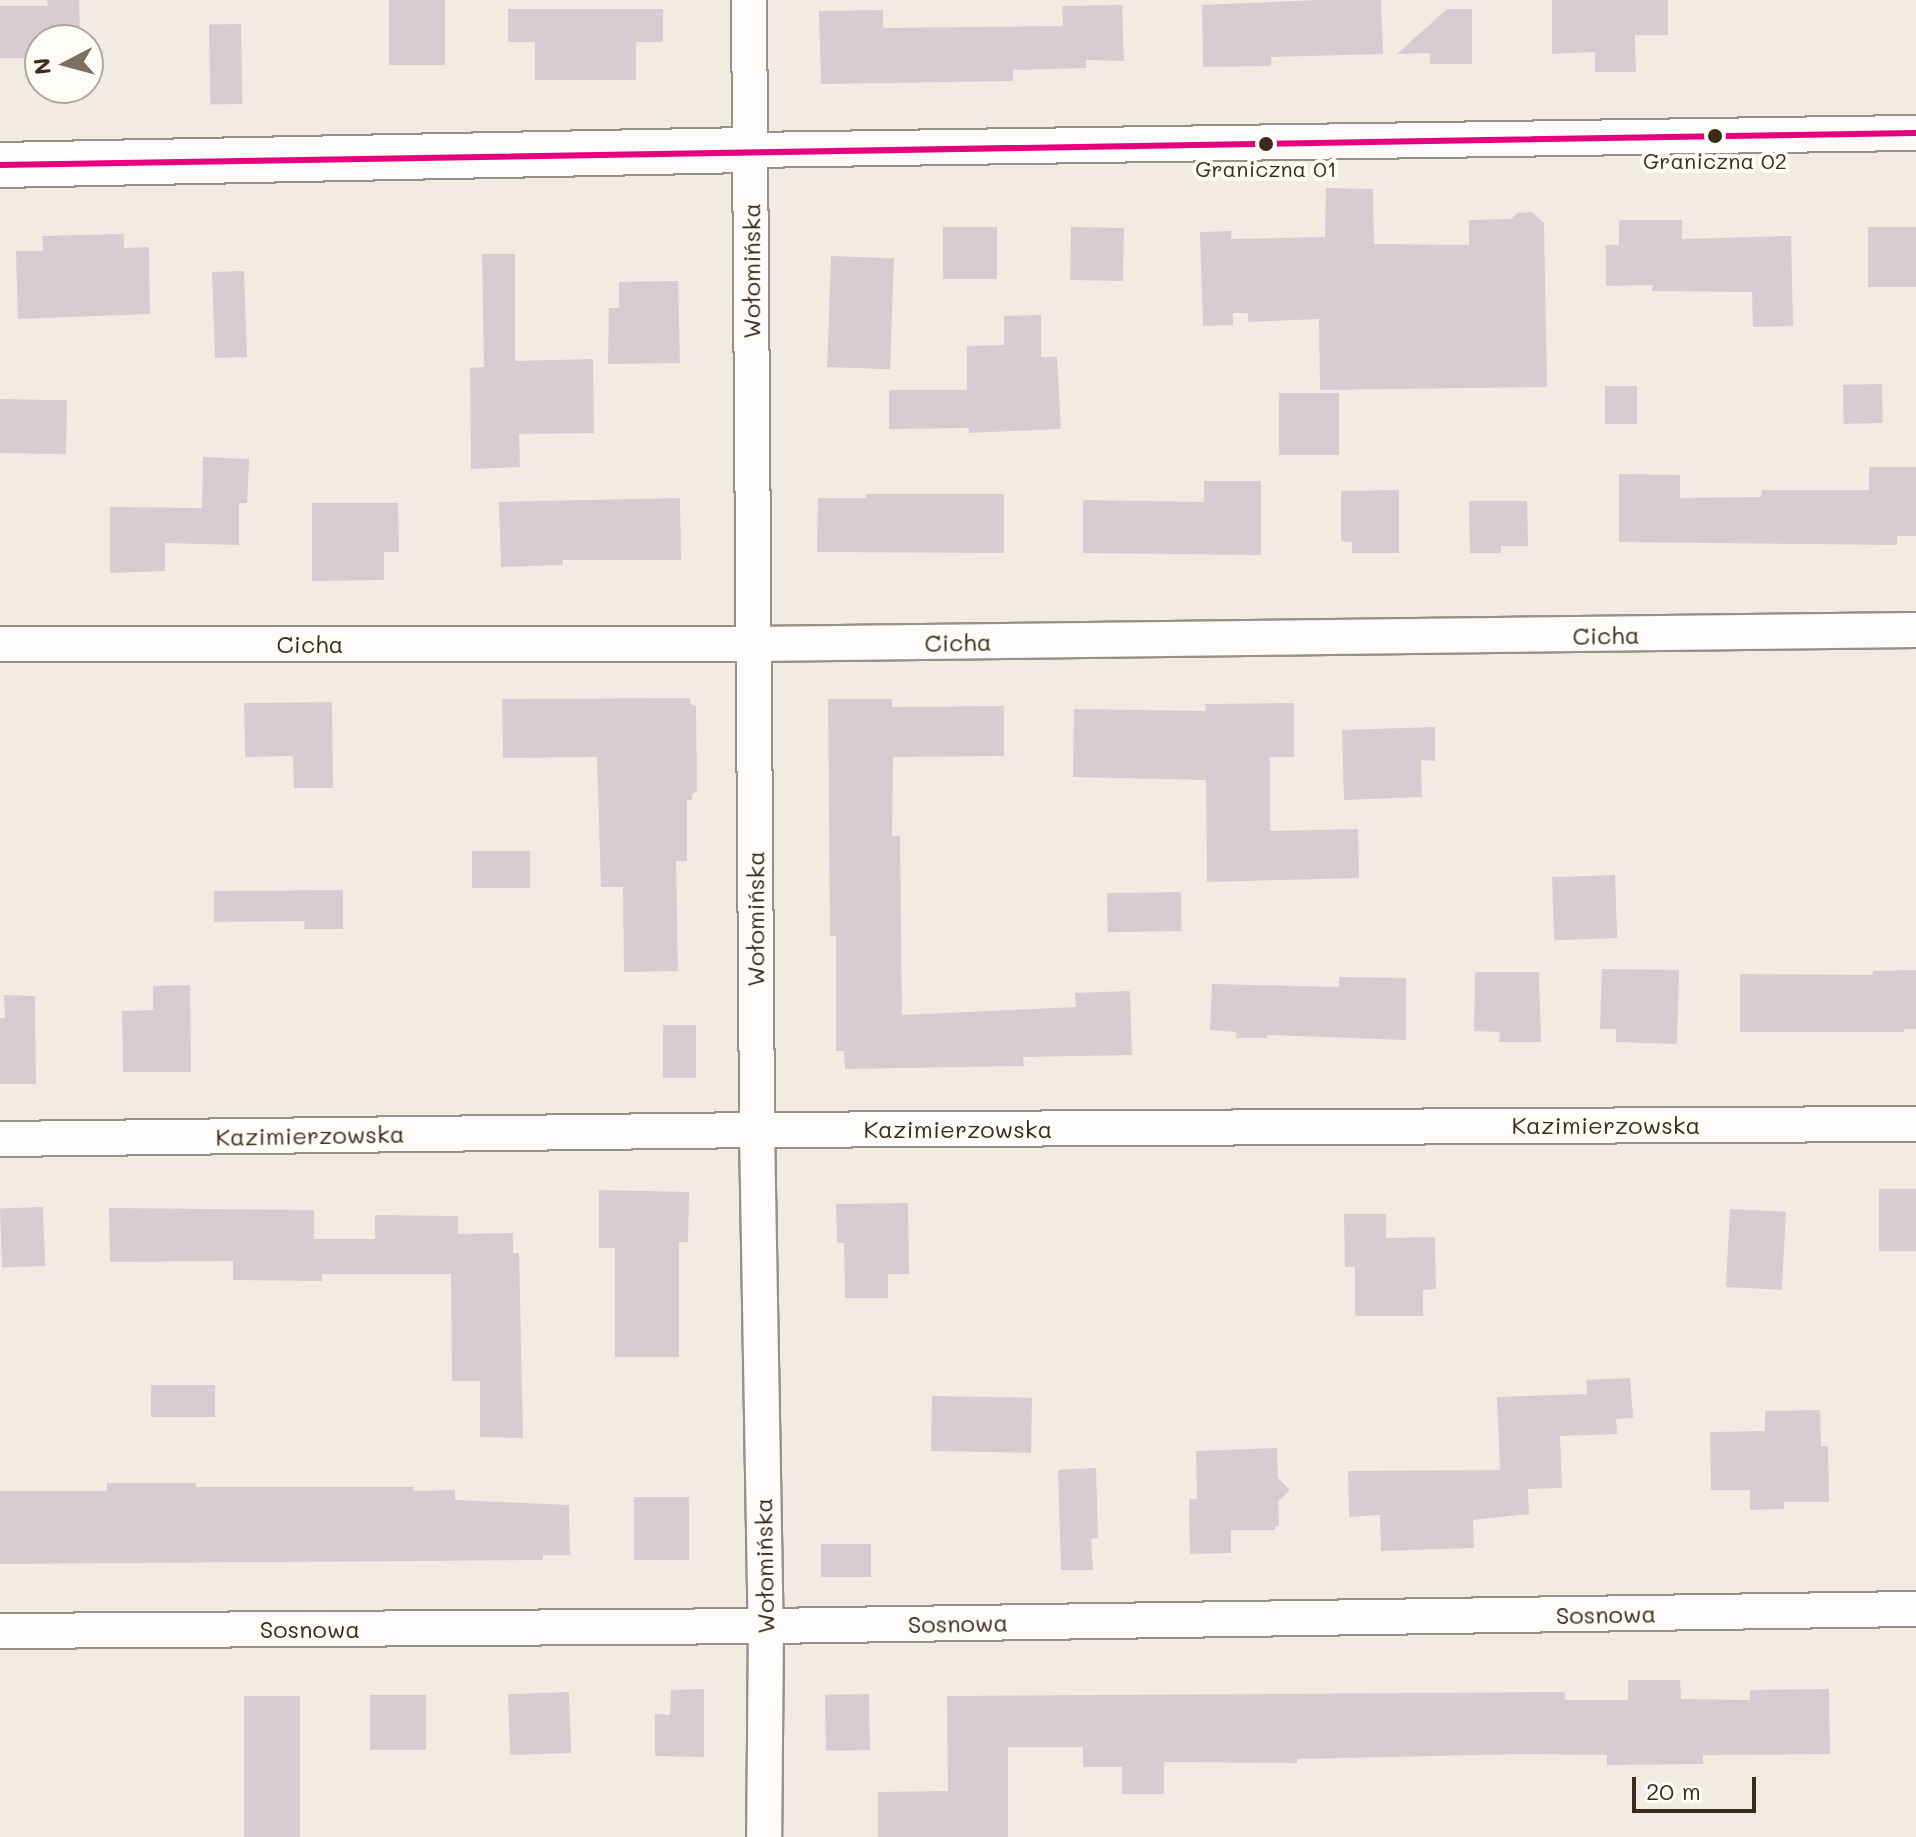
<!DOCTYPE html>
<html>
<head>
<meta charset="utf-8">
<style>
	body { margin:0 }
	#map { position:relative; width:1916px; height:1837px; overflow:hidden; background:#f2ebe1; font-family:Mali,sans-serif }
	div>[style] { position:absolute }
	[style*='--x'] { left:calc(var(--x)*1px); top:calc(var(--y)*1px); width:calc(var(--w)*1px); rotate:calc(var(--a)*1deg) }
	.building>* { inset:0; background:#d8ccd2; transform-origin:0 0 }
	.roads { filter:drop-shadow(2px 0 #98918a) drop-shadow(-2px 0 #98918a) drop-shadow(0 2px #98918a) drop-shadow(0 -2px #98918a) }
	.street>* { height:34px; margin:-17px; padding:0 17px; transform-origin:17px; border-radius:17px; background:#fdfcfa }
	.secondary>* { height:44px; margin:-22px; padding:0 22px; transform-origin:22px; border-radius:22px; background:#fdfcfa }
	.bus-1>* { height:6px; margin:-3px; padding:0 3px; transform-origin:3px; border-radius:3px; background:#e5007d }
	.dots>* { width:22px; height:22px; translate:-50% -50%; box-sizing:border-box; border:4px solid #fdfcf7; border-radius:50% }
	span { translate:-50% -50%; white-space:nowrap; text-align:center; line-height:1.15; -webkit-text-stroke:8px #fdfcf7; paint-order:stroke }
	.bus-label { font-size:22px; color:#3b2a1e }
	.street-label { font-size:24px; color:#3b2a1e }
	.north { position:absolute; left:24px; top:24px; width:80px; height:80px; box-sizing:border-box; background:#fdfcf7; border:2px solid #afa8a0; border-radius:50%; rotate:264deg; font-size:22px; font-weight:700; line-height:32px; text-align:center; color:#3b2a1e }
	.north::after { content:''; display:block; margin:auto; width:28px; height:36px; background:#7b6e62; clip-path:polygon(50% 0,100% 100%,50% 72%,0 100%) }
	.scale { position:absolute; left:1632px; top:1777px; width:124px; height:36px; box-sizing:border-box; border:4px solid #3b2a1e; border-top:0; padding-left:10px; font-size:24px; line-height:28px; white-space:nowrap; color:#3b2a1e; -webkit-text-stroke:6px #fdfcf7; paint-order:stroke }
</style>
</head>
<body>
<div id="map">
	<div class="building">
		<i style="clip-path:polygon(47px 0,79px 0,80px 40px,40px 40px,35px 42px,35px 58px,0 58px,0 6px,48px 6px)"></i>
		<i style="left:389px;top:0;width:56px;height:65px"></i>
		<i style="clip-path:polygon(1320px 0,1381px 0,1383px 54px,1271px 57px,1271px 66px,1203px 67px,1202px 5px)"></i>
		<i style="clip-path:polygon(1552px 0,1668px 0,1668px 35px,1635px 35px,1636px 72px,1595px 72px,1595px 52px,1552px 54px)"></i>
		<i style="clip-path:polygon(1122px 5px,1124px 61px,1086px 60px,1086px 68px,1013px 70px,1013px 81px,821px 84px,819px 11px,883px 10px,883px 28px,1063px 26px,1062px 6px)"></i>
		<i style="clip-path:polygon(508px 9px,663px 9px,663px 42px,636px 42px,636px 80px,535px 80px,535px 42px,508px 42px)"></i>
		<i style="clip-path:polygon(1447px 9px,1472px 9px,1472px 64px,1430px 64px,1430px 53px,1397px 54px)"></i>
		<i style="left:241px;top:24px;width:80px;height:32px;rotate:89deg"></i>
		<i style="clip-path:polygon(1326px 188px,1373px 189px,1374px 244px,1469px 245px,1469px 220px,1511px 219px,1517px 213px,1532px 212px,1544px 223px,1547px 387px,1320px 390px,1319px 319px,1248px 322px,1248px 313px,1233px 313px,1233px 325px,1203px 326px,1200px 232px,1231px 231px,1231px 239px,1325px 237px)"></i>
		<i style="clip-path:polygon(1619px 220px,1682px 220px,1682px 239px,1791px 236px,1793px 326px,1753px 327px,1752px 292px,1652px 291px,1653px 285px,1606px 286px,1606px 245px,1619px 245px)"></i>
		<i style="left:943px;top:227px;width:54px;height:52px"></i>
		<i style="left:1071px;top:227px;width:53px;height:53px;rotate:1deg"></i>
		<i style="left:1916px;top:227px;width:60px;height:48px;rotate:90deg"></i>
		<i style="clip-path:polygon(124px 234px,124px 248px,149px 247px,150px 314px,18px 319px,16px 251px,43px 251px,42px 236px)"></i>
		<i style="clip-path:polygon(482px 254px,515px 254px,515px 361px,593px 359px,594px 433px,519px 434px,520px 467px,471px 469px,470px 368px,484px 367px)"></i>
		<i style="left:831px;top:256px;width:63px;height:111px;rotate:2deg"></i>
		<i style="left:244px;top:271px;width:86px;height:32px;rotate:88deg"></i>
		<i style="clip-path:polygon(678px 281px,680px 363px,608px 364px,609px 308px,619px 308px,619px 282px)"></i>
		<i style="clip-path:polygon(1041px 315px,1041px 357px,1057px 357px,1061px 429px,969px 433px,969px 428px,889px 429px,889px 390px,967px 390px,967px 346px,1004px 345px,1004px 316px)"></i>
		<i style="left:1882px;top:384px;width:39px;height:39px;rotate:89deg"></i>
		<i style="left:1605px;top:386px;width:32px;height:38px"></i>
		<i style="left:1279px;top:393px;width:60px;height:62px"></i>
		<i style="left:0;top:399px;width:67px;height:54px;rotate:1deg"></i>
		<i style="clip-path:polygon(203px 457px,249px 459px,247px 503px,239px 503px,239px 545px,165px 543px,165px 571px,110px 573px,110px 507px,202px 508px)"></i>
		<i style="clip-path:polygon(1869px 467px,1916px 467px,1916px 536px,1897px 536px,1897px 545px,1619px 542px,1619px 474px,1680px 475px,1680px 498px,1761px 497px,1762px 490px,1869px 490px)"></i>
		<i style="clip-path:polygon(1204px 481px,1261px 481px,1261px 555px,1083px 553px,1083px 500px,1204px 502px)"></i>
		<i style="clip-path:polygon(1399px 490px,1399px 553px,1352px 553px,1352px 542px,1341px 541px,1341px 491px)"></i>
		<i style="clip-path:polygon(866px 494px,1004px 494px,1004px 553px,817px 552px,818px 498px,866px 498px)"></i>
		<i style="clip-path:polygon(680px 498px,681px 560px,563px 560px,563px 565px,501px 567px,499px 502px)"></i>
		<i style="clip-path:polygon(1469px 501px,1527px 501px,1528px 546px,1501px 546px,1501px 553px,1470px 553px)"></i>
		<i style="clip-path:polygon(312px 503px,398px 503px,399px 552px,384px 552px,384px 580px,312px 581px)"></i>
		<i style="clip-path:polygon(690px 698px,691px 704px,696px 706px,697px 791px,692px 794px,692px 800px,687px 800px,687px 861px,676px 861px,678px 971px,624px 972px,623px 887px,601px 887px,597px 757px,503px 758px,502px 699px)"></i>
		<i style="clip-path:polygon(828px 699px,892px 699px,892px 707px,1004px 706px,1004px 756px,893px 757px,892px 836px,900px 836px,902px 1015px,1076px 1007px,1075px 993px,1130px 991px,1132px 1055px,1023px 1057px,1024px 1066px,845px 1069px,844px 1051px,836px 1051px,836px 936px,830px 936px)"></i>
		<i style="clip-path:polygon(332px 702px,333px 788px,294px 788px,293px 756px,245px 757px,244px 703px)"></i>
		<i style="clip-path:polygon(1294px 703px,1294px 757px,1270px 757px,1270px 831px,1358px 829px,1359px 878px,1207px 882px,1206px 780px,1073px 777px,1074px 709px,1206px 711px,1205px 704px)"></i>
		<i style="clip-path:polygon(1435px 727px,1435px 761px,1421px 760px,1422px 797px,1344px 800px,1342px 730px)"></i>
		<i style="left:472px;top:851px;width:58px;height:37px"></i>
		<i style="left:1615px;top:875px;width:63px;height:63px;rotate:88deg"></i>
		<i style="clip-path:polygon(343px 890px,343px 929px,304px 929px,305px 921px,214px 922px,214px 891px)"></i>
		<i style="left:1181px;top:892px;width:39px;height:74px;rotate:89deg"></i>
		<i style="clip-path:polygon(1602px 969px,1679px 970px,1677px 1044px,1616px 1042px,1616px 1029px,1600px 1029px)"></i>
		<i style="clip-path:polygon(1916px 970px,1916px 1029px,1904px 1029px,1904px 1032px,1740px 1032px,1740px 974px,1873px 975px,1873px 971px)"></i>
		<i style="clip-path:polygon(1475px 972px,1539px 972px,1541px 1042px,1499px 1042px,1500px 1032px,1474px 1031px)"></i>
		<i style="clip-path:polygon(1339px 977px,1406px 978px,1406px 1040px,1267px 1035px,1267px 1038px,1236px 1038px,1236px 1032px,1210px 1030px,1212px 984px,1339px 987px)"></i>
		<i style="clip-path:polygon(190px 985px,191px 1072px,123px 1072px,122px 1011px,153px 1010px,153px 986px)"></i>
		<i style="clip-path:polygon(4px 995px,35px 996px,36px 1084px,0 1084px,0 1018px,5px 1018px)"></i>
		<i style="left:663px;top:1025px;width:33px;height:53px"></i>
		<i style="left:1879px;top:1189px;width:37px;height:62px"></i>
		<i style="clip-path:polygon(599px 1190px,689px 1192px,688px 1242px,679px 1242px,679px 1357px,615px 1357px,615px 1248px,599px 1248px)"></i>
		<i style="clip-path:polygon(908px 1203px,909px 1274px,888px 1274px,888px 1298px,845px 1298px,844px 1243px,837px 1243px,836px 1204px)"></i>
		<i style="left:43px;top:1207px;width:59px;height:43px;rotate:88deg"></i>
		<i style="clip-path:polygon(109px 1208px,314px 1210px,314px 1239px,375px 1239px,375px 1215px,458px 1216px,458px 1234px,513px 1233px,513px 1253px,519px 1253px,523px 1438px,480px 1437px,480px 1381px,452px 1381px,451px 1274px,322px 1274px,322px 1281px,233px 1280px,233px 1261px,110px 1262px)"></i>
		<i style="left:1730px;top:1209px;width:56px;height:78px;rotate:3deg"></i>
		<i style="clip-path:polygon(1344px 1214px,1386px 1214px,1386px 1238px,1435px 1237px,1436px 1289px,1423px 1290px,1423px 1316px,1355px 1316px,1355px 1267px,1345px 1267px)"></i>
		<i style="clip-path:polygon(1630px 1378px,1633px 1418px,1616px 1419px,1617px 1434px,1560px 1436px,1562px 1488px,1528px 1489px,1529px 1514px,1473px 1520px,1474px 1548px,1381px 1551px,1380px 1515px,1349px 1517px,1348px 1471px,1500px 1470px,1497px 1397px,1587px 1394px,1586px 1380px)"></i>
		<i style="left:151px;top:1385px;width:64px;height:32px"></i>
		<i style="left:932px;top:1396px;width:100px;height:55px;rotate:1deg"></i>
		<i style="clip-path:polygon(1820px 1410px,1821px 1446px,1828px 1446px,1829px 1502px,1784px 1502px,1784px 1509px,1750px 1510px,1750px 1490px,1711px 1490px,1710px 1432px,1765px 1431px,1765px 1411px)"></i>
		<i style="clip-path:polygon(1277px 1448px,1278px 1478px,1290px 1490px,1278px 1501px,1279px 1526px,1275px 1526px,1275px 1530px,1231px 1530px,1231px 1553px,1190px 1554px,1189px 1499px,1197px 1499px,1196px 1451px)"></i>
		<i style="clip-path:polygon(1096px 1468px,1098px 1538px,1091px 1539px,1093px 1570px,1061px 1570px,1058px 1470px)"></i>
		<i style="clip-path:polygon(107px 1483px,196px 1483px,196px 1487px,414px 1487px,414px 1491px,455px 1490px,455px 1500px,569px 1505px,570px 1555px,543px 1555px,543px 1560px,0 1564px,0 1491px,107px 1491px)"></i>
		<i style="left:634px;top:1497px;width:55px;height:63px"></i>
		<i style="left:821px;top:1544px;width:50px;height:33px"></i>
		<i style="clip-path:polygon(1628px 1680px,1680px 1680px,1681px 1699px,1750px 1700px,1750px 1690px,1829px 1689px,1830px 1754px,1703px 1755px,1703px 1764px,1607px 1765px,1607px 1755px,1523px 1754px,1298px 1759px,1297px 1763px,1164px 1762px,1164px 1794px,1122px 1794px,1122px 1767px,1083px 1767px,1083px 1747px,1008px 1747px,1008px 1837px,878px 1837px,878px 1792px,948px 1791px,947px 1696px,1565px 1692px,1565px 1700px,1628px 1700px)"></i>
		<i style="clip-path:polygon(704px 1689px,704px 1757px,655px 1756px,655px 1714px,670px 1715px,671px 1690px)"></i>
		<i style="left:569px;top:1692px;width:61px;height:61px;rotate:88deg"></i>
		<i style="left:869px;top:1694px;width:56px;height:44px;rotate:89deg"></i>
		<i style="left:370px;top:1695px;width:56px;height:55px"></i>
		<i style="left:244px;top:1696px;width:56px;height:141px"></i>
	</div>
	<div class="roads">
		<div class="street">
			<i style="--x:749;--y:0;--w:1130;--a:89.59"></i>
			<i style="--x:757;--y:1130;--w:496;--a:89"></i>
			<i style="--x:766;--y:1626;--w:211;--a:90.5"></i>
			<i style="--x:750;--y:150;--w:1166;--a:-0.84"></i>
			<i style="--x:0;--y:644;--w:753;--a:0"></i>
			<i style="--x:753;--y:644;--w:1163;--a:-0.69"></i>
			<i style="--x:0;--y:1139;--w:757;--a:-0.68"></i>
			<i style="--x:757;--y:1130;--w:1159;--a:-0.3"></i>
			<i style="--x:0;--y:1631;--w:766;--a:-0.37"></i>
			<i style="--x:766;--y:1626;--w:1150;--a:-0.85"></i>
		</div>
		<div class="secondary">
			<i style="--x:0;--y:165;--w:750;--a:-1.15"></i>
		</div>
	</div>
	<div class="bus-1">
		<i style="--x:0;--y:165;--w:1916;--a:-0.96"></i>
	</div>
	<div class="dots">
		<i style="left:1715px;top:136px;background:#3b2a1e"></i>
		<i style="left:1266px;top:144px;background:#3b2a1e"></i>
	</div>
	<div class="bus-label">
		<span style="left:1715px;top:161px">Graniczna 02</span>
		<span style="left:1266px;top:169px">Graniczna 01</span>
	</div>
	<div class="street-label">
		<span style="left:751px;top:271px;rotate:-90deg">Wołomińska</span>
		<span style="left:1606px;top:635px;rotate:-1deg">Cicha</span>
		<span style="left:958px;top:642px;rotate:-1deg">Cicha</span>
		<span style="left:310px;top:644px">Cicha</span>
		<span style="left:755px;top:919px;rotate:-90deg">Wołomińska</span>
		<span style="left:1606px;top:1125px">Kazimierzowska</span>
		<span style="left:958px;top:1129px">Kazimierzowska</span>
		<span style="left:310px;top:1135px;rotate:-1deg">Kazimierzowska</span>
		<span style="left:764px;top:1566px;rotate:-91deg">Wołomińska</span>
		<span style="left:1606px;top:1614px;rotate:-1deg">Sosnowa</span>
		<span style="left:958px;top:1623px;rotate:-1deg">Sosnowa</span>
		<span style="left:310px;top:1629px">Sosnowa</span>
	</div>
	<div class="north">N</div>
	<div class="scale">20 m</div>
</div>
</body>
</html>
